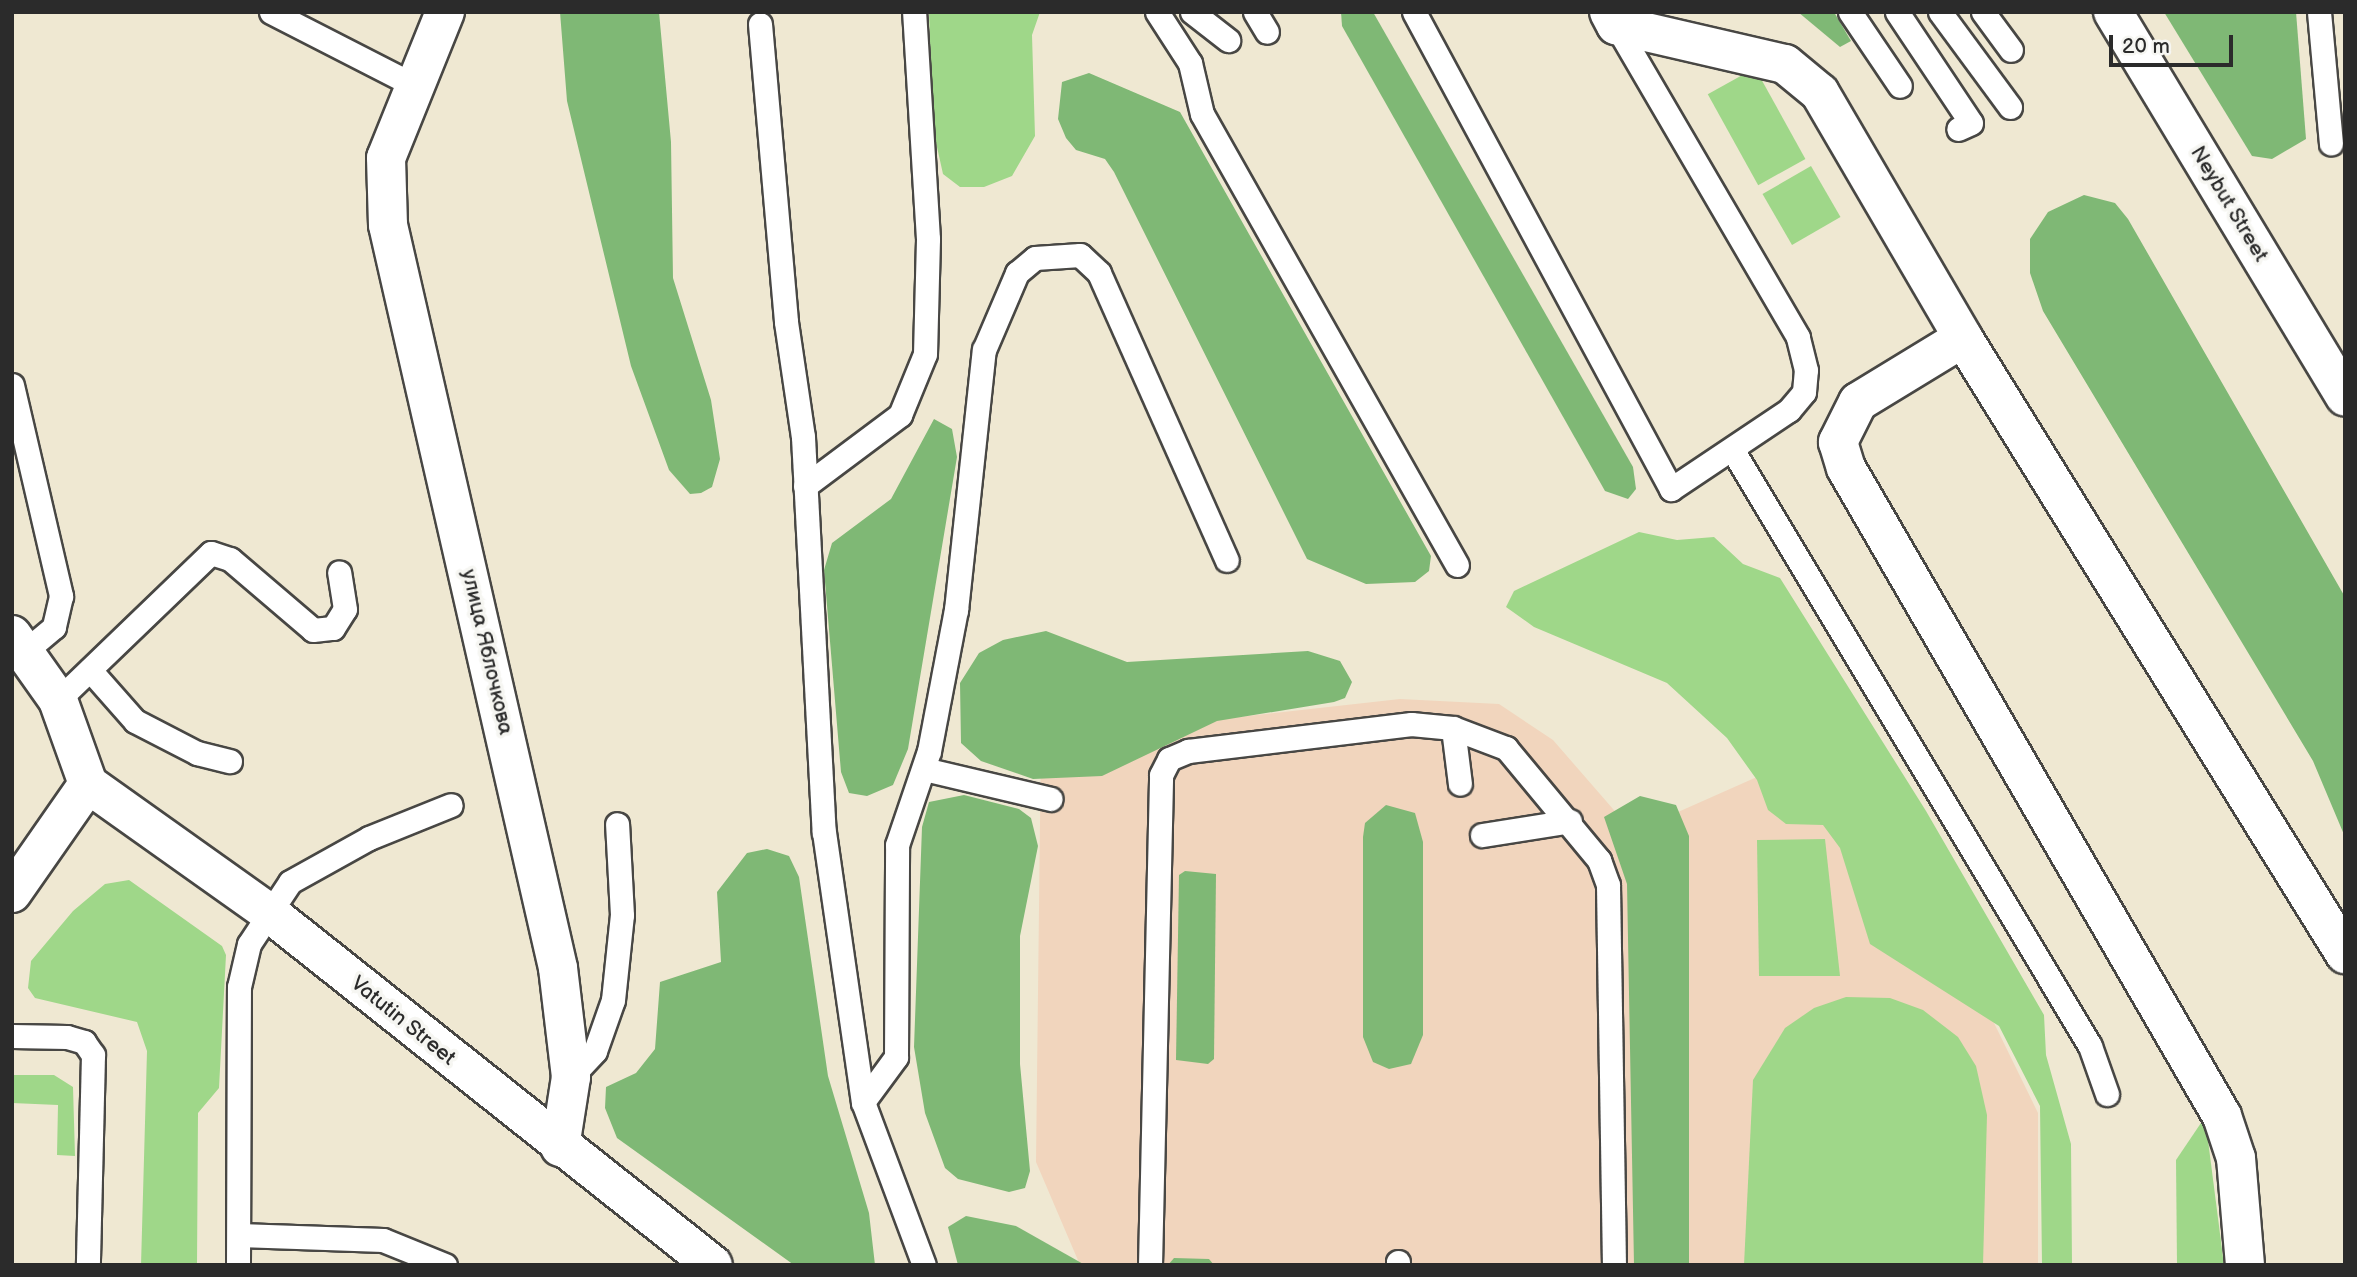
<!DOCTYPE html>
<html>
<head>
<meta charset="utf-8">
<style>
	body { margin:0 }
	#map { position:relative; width:2357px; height:1277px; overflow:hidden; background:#efe8d2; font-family:"Balsamiq Sans",sans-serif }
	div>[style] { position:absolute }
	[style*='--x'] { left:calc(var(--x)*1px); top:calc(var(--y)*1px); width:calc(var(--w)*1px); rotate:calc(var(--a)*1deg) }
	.built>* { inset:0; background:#f1d5bd }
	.green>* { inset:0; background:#9fd789; transform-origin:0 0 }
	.forest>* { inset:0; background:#7fb875 }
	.roads { filter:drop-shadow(2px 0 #484744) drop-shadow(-2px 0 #484744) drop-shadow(0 2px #484744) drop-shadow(0 -2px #484744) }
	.lane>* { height:23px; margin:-11.5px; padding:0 11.5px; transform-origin:11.5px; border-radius:11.5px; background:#fff }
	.street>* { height:38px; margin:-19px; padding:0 19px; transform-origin:19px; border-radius:19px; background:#fff }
	.primary>* { height:38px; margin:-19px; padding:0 19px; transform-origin:19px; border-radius:19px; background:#fff }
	span { translate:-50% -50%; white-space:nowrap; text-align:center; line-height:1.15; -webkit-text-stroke:7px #f6f6f2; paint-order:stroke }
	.street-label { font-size:21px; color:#2b2b2b }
	.frame { position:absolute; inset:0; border:14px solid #2b2b2b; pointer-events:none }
	.scale { position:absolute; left:2109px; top:35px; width:124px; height:32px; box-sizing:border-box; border:4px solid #2b2b2b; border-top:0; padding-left:9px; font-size:21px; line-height:24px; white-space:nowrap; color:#2b2b2b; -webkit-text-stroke:5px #f6f6f2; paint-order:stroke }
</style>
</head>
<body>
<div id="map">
	<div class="built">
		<i style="clip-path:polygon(1400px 699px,1499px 704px,1553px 740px,1633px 832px,1820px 749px,1974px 982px,2038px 1113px,2038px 1265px,1080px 1265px,1036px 1162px,1041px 739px)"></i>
	</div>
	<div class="green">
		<i style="clip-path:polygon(929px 12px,1040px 12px,1032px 35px,1035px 136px,1012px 176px,984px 187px,960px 187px,943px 174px,933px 129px)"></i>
		<i style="left:1755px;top:68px;width:104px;height:54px;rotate:61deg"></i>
		<i style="left:1811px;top:166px;width:59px;height:56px;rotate:60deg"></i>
		<i style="clip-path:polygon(1639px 532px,1677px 540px,1714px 537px,1743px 564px,1780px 578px,1926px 811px,2044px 1015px,2046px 1055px,2071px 1144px,2072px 1265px,2042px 1265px,2040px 1106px,1999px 1026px,1870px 944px,1840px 848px,1823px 825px,1786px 824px,1768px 810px,1757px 780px,1727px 738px,1667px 683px,1534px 627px,1506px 607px,1514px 591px)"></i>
		<i style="clip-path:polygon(1825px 839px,1840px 976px,1759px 976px,1757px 840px)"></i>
		<i style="clip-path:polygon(129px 880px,222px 946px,226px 955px,219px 1088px,198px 1113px,197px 1265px,141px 1265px,147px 1051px,137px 1022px,35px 998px,28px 988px,31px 961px,73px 911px,105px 884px)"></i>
		<i style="clip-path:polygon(1846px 997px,1890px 998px,1923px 1010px,1958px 1037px,1976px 1066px,1987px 1115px,1983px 1265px,1744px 1265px,1753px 1080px,1785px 1028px,1814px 1008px)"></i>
		<i style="clip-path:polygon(12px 1075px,54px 1075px,73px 1087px,75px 1156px,57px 1155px,58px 1105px,12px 1103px)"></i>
		<i style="clip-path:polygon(2205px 1117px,2224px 1265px,2177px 1265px,2176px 1160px)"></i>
	</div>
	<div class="forest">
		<i style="clip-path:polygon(560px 12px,659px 12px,671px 142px,673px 278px,711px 400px,720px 459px,712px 487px,701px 493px,690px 494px,669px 470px,631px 366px,567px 101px)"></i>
		<i style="clip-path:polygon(1341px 12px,1373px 12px,1633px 467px,1636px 489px,1628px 499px,1605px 491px,1342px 26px)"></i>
		<i style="clip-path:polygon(1798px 12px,1834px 12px,1851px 41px,1840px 47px)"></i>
		<i style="clip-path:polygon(2164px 12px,2296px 12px,2306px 139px,2272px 159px,2252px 156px)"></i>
		<i style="clip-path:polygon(1089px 73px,1180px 112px,1431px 556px,1429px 571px,1415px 582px,1366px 584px,1307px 559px,1114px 172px,1105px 159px,1076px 150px,1066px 138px,1058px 119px,1062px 82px)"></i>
		<i style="clip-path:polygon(2084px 195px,2115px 203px,2128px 219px,2345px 597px,2345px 837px,2313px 761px,2043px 311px,2030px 273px,2030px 239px,2048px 212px)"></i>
		<i style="clip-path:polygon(934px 419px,952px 429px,957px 457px,908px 749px,893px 785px,867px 796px,849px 793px,841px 772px,824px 570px,832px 543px,891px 499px)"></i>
		<i style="clip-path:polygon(1046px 631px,1127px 662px,1308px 651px,1340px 661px,1352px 682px,1345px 698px,1334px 702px,1217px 721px,1102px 776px,1033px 779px,981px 761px,961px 743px,960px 683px,979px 653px,1003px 640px)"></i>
		<i style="clip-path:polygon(964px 795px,1019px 809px,1031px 818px,1038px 846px,1020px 936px,1020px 1064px,1030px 1171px,1025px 1188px,1009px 1192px,958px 1179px,945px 1168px,925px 1113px,914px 1047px,922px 827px,929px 802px)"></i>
		<i style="clip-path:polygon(1640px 796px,1676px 805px,1689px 836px,1689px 1265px,1634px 1265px,1627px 884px,1604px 817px)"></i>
		<i style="clip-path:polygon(1386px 805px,1415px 813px,1423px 842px,1423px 1035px,1411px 1064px,1389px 1069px,1373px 1062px,1363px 1037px,1363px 837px,1365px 823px)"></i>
		<i style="clip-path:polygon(767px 849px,789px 856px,799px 877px,828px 1076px,869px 1213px,875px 1265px,794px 1265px,617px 1138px,605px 1108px,606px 1087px,636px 1073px,655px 1049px,660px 982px,721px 962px,717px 892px,747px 853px)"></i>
		<i style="clip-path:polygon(1185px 871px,1216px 874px,1214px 1059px,1208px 1064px,1176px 1060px,1179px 875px)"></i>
		<i style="clip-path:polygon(966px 1216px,1016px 1226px,1085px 1265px,958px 1265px,948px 1227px)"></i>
		<i style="clip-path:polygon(1174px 1258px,1209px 1259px,1214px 1265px,1168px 1265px)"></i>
	</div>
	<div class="roads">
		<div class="lane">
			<i style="--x:271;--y:12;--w:158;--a:27.1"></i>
			<i style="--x:1157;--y:12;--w:61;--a:57.1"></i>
			<i style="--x:1190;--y:63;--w:52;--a:76.8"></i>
			<i style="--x:1202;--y:114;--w:518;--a:60.52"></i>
			<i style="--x:1192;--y:12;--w:46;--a:37.9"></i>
			<i style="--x:1255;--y:12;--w:23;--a:59"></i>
			<i style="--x:1414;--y:12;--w:542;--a:61.68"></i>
			<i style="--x:1671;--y:489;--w:142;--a:-33.8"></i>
			<i style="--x:1789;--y:410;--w:23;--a:-50"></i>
			<i style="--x:1804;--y:392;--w:22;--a:-85"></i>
			<i style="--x:1806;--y:370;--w:34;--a:-104"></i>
			<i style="--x:1798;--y:337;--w:361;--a:-120.3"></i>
			<i style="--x:1850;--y:12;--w:89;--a:56"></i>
			<i style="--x:1897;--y:12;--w:133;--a:56.3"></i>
			<i style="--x:1971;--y:123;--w:14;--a:155"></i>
			<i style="--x:1940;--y:12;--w:118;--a:53.6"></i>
			<i style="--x:1983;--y:12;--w:47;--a:53.6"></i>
			<i style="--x:2319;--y:12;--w:132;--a:84.8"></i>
			<i style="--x:760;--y:24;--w:299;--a:85"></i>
			<i style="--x:786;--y:322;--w:116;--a:81.6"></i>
			<i style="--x:803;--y:437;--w:396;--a:87"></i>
			<i style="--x:824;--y:832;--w:273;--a:81.8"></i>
			<i style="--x:863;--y:1102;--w:174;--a:69.5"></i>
			<i style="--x:12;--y:385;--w:217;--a:76.9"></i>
			<i style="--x:61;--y:596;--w:32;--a:103"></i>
			<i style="--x:54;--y:627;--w:38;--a:140"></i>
			<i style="--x:1732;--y:449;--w:696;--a:59.05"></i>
			<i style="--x:2090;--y:1046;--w:51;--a:70.5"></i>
			<i style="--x:805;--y:486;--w:119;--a:-36.8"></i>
			<i style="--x:900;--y:415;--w:66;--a:-67.7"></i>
			<i style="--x:925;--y:354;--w:115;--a:-88.5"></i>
			<i style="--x:928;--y:239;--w:227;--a:-93.5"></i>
			<i style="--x:90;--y:670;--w:68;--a:48.6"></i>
			<i style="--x:135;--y:721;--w:70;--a:27.3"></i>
			<i style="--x:197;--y:753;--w:34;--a:14"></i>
			<i style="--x:58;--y:700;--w:212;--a:-43.9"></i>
			<i style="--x:211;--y:553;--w:20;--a:18"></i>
			<i style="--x:230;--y:559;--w:109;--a:40.5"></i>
			<i style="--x:313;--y:630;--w:20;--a:-6"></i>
			<i style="--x:333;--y:628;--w:22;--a:-58"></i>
			<i style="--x:345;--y:609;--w:37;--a:-99"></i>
			<i style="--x:1453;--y:728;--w:56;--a:82.9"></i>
			<i style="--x:924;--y:769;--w:130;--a:13.3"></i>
			<i style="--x:1482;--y:835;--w:89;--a:-9"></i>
			<i style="--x:12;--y:1036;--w:55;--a:1"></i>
			<i style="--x:67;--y:1037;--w:18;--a:16"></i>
			<i style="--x:84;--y:1042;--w:16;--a:55"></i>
			<i style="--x:93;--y:1055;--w:210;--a:91.4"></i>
			<i style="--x:571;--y:1077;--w:35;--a:-47"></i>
			<i style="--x:595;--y:1051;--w:54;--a:-70.6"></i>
			<i style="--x:613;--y:1000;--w:85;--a:-84"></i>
			<i style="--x:622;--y:915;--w:91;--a:-93.1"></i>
			<i style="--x:863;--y:1102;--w:56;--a:-53.7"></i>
			<i style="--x:896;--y:1057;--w:212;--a:-89.7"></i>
			<i style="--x:897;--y:845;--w:99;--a:-71.2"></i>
			<i style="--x:929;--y:751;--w:144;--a:-79.2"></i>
			<i style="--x:956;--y:610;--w:262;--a:-83.9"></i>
			<i style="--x:984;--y:350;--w:84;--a:-66.8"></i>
			<i style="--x:1017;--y:273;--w:23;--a:-40"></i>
			<i style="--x:1035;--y:258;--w:45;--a:-3.8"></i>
			<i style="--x:1080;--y:255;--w:26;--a:43"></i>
			<i style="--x:1099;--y:273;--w:314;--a:66"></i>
			<i style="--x:239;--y:1235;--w:144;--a:2"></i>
			<i style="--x:383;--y:1240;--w:67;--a:22"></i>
			<i style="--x:1398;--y:1262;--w:3;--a:90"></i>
			<i style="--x:238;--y:1265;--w:278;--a:-89.8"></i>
			<i style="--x:239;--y:987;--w:44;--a:-76.9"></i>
			<i style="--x:249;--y:944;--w:74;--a:-56.5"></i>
			<i style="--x:290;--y:882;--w:90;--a:-29.1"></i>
			<i style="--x:369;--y:838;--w:88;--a:-21.9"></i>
			<i style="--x:1150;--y:1265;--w:490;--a:-88.7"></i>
			<i style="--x:1161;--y:775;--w:18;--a:-63"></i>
			<i style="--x:1169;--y:759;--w:21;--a:-23"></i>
			<i style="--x:1188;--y:751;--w:225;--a:-6.9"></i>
			<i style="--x:1411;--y:724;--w:42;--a:5.4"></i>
			<i style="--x:1453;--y:728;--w:57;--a:20.7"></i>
			<i style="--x:1506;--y:748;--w:146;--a:50.3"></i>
			<i style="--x:1599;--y:860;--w:27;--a:70"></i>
			<i style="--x:1608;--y:885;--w:380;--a:89.1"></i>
		</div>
		<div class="street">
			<i style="--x:445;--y:12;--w:157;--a:112"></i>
			<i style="--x:386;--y:158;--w:67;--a:88.3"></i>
			<i style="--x:388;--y:225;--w:762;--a:77.11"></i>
			<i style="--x:558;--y:968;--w:110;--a:83.2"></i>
			<i style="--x:571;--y:1077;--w:71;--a:98.9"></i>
			<i style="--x:1609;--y:12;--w:15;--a:62"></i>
			<i style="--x:1616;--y:25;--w:173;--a:13"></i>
			<i style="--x:1785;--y:64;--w:45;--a:39.6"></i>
			<i style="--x:1820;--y:93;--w:284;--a:59.7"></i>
			<i style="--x:1963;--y:338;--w:725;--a:58.2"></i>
			<i style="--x:1963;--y:338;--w:123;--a:148.6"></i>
			<i style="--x:1858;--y:402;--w:45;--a:116.6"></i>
			<i style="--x:1838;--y:442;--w:27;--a:73"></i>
			<i style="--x:1846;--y:468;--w:749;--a:59.88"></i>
			<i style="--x:2222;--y:1116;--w:44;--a:71.6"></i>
			<i style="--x:2236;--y:1158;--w:107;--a:85.2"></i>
			<i style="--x:12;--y:635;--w:80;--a:54.7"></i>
			<i style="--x:58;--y:700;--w:89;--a:70.3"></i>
		</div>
		<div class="primary">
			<i style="--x:2113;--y:12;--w:449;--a:58.9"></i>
			<i style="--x:12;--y:893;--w:133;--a:-55.1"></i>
			<i style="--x:88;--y:784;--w:219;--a:35.4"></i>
			<i style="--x:267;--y:911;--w:569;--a:38.44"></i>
		</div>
	</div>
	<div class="street-label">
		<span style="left:2229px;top:204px;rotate:59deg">Neybut Street</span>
		<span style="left:487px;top:652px;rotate:77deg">улица Яблочкова</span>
		<span style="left:403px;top:1021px;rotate:39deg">Vatutin Street</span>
	</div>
	<div class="frame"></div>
	<div class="scale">20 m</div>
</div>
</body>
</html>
